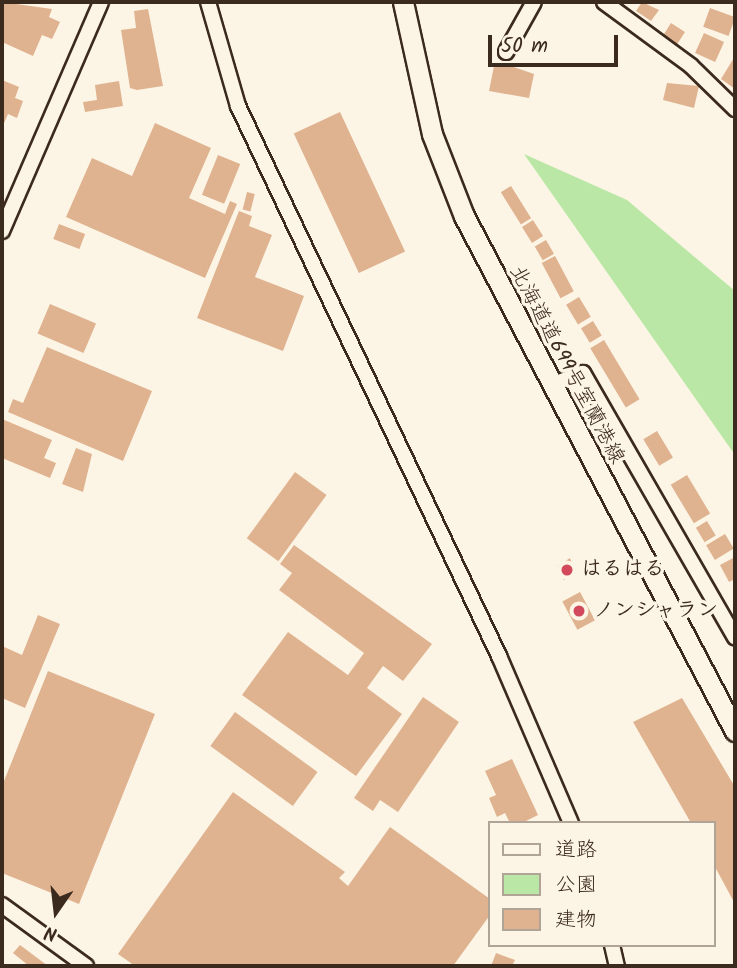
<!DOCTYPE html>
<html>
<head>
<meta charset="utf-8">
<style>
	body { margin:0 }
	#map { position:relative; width:737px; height:968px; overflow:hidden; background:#fcf5e5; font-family:Kalam,"Klee One",sans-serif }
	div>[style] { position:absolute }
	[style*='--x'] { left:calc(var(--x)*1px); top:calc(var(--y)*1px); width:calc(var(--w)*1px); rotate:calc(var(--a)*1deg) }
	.green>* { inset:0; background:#bae7a5 }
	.building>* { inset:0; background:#e0b390; transform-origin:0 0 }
	.roads { filter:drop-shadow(2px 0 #3b2a1e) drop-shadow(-2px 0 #3b2a1e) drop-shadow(0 2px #3b2a1e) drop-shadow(0 -2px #3b2a1e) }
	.minor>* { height:14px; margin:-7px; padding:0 7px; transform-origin:7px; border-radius:7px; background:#fcf5e5 }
	.secondary>* { height:19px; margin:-9.5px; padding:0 9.5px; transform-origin:9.5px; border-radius:9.5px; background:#fcf5e5 }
	.dots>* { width:19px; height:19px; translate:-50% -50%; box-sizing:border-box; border:4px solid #fcf5e5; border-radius:50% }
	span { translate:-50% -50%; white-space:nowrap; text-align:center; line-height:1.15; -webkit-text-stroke:7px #fcf5e5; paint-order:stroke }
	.street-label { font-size:21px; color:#3b2a1e }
	.poi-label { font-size:21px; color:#3b2a1e; font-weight:700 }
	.left { translate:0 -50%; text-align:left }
	.frame { position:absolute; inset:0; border:4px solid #3b2a1e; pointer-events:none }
	.legend { position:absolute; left:488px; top:821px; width:228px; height:126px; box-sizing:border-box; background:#fcf5e5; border:2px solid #afa495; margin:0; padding:9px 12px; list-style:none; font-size:21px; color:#3b2a1e }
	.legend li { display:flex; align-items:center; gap:14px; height:35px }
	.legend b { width:35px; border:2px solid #afa495 }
	.north { position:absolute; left:21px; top:877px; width:70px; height:70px; -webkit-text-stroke:5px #fcf5e5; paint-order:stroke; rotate:194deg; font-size:19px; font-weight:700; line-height:28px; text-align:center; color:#3b2a1e }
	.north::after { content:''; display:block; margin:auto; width:24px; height:32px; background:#3b2a1e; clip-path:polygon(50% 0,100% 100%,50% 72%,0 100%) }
	.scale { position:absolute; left:488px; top:35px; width:130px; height:32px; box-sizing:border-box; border:4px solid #3b2a1e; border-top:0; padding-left:9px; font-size:21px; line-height:24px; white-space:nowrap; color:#3b2a1e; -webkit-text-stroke:5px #fcf5e5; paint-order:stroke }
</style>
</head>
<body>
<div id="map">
	<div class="green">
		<i style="clip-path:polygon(524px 154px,627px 200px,735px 291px,735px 455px)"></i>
	</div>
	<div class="building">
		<i style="clip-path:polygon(2px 2px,52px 9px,49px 17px,60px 22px,52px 39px,42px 35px,33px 56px,2px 42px)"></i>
		<i style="clip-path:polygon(642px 2px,659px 10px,651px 21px,636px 11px)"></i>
		<i style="left:710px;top:8px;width:27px;height:20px;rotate:20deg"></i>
		<i style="clip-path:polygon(148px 9px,163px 86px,137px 90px,130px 88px,121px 30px,136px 28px,134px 11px)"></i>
		<i style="clip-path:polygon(671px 23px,685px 32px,676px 46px,655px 33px,664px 34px)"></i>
		<i style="left:704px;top:33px;width:22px;height:22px;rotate:24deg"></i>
		<i style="clip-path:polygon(735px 56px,735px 89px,721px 79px)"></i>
		<i style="clip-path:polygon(502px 63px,534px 74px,529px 98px,489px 91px,494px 66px)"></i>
		<i style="clip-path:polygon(2px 80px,19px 87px,15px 98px,23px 101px,17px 118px,8px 114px,2px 128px)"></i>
		<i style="clip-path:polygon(119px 81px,123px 106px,85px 112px,83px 102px,97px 100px,95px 85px)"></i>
		<i style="clip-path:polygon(667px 83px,699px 86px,694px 108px,663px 100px)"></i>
		<i style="left:340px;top:112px;width:154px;height:51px;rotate:65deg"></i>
		<i style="clip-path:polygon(155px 123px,211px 148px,189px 198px,225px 214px,230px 201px,237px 204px,205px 278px,66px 217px,92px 158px,132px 176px)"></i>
		<i style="left:218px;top:155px;width:24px;height:43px;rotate:22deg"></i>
		<i style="left:511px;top:186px;width:38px;height:12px;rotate:58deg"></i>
		<i style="left:247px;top:192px;width:8px;height:18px;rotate:14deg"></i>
		<i style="clip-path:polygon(239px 211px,252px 216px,249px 226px,272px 235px,255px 277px,304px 296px,283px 351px,197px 318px)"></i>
		<i style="left:533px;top:220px;width:19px;height:13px;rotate:58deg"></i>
		<i style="left:59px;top:224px;width:28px;height:16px;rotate:21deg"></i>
		<i style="left:546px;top:240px;width:16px;height:13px;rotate:60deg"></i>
		<i style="left:555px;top:256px;width:40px;height:15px;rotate:62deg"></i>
		<i style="left:579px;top:297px;width:23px;height:15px;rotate:59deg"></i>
		<i style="left:50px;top:304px;width:50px;height:32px;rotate:23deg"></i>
		<i style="left:593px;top:321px;width:17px;height:14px;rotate:59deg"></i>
		<i style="left:604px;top:340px;width:69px;height:16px;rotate:59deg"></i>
		<i style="clip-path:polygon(47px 347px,152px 391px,123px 461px,8px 412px,13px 399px,23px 403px)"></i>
		<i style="clip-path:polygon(2px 419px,52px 440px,44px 458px,56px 463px,50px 478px,2px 458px)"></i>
		<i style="left:657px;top:431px;width:31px;height:16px;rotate:59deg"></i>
		<i style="clip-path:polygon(76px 448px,92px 454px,83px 492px,62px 484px)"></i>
		<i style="left:295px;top:472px;width:39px;height:82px;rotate:36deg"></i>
		<i style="left:687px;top:475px;width:45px;height:19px;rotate:59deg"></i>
		<i style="left:707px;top:521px;width:17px;height:13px;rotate:59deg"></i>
		<i style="left:725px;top:534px;width:17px;height:22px;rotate:59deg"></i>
		<i style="clip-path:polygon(294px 545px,432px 644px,403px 681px,383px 666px,367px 688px,402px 714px,356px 776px,242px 695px,288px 632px,348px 675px,364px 653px,279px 590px,292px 573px,280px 564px)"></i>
		<i style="clip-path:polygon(735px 557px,735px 579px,729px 582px,720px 565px)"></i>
		<i style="clip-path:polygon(570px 558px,575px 573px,564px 580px,558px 566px)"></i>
		<i style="left:580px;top:592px;width:32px;height:20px;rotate:62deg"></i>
		<i style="clip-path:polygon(38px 615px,60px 624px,25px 708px,2px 698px,2px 646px,22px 655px)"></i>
		<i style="clip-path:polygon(48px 671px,155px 714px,79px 904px,2px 873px,2px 786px)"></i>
		<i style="clip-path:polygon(423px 697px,459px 722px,398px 812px,380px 800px,373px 811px,354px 798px)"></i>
		<i style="clip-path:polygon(682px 698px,735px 787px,735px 904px,714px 865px,714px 823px,691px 823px,633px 722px)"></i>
		<i style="left:235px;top:712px;width:102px;height:42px;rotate:36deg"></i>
		<i style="clip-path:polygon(512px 759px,538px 815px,522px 823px,510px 823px,505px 813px,497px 817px,489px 798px,496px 795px,485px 771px)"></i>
		<i style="clip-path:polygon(233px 792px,345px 872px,339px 878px,348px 886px,390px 827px,490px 899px,490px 915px,453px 966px,135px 966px,118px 954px)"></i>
		<i style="clip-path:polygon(20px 945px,48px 966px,29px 966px,13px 953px)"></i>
		<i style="clip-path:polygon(496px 953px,515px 960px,512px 966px,491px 966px)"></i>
	</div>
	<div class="roads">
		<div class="minor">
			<i style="--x:208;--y:2;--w:108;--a:73.9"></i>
			<i style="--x:238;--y:106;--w:609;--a:64.61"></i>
			<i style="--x:499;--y:656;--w:182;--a:66.7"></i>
			<i style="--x:604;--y:2;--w:108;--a:36.3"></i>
			<i style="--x:691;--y:66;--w:62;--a:44.3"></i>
			<i style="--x:506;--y:52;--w:57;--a:-60.8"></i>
			<i style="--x:2;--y:231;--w:249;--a:-66.6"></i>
			<i style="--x:551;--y:385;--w:34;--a:-21"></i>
			<i style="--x:583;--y:373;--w:305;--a:60.1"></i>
			<i style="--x:2;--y:905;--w:104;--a:36"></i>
			<i style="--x:612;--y:945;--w:22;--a:77"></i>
		</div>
		<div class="secondary">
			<i style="--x:403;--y:2;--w:135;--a:77.6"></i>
			<i style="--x:432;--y:134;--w:88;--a:68.7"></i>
			<i style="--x:464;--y:216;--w:582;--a:62.25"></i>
		</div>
	</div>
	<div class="dots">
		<i style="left:567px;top:570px;background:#d1495b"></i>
		<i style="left:579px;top:611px;background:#d1495b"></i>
	</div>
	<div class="street-label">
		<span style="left:566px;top:365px;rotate:62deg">北海道道699号室蘭港線</span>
	</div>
	<div class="poi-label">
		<span class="left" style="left:581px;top:570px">はるはる</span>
		<span class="left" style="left:593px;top:611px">ノンシャラン</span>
	</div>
	<div class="frame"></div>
	<ul class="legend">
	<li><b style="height:9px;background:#fcf5e5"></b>道路</li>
	<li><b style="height:19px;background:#bae7a5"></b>公園</li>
	<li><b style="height:19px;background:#e0b390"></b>建物</li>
	</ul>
	<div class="north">N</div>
	<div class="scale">50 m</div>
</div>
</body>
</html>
